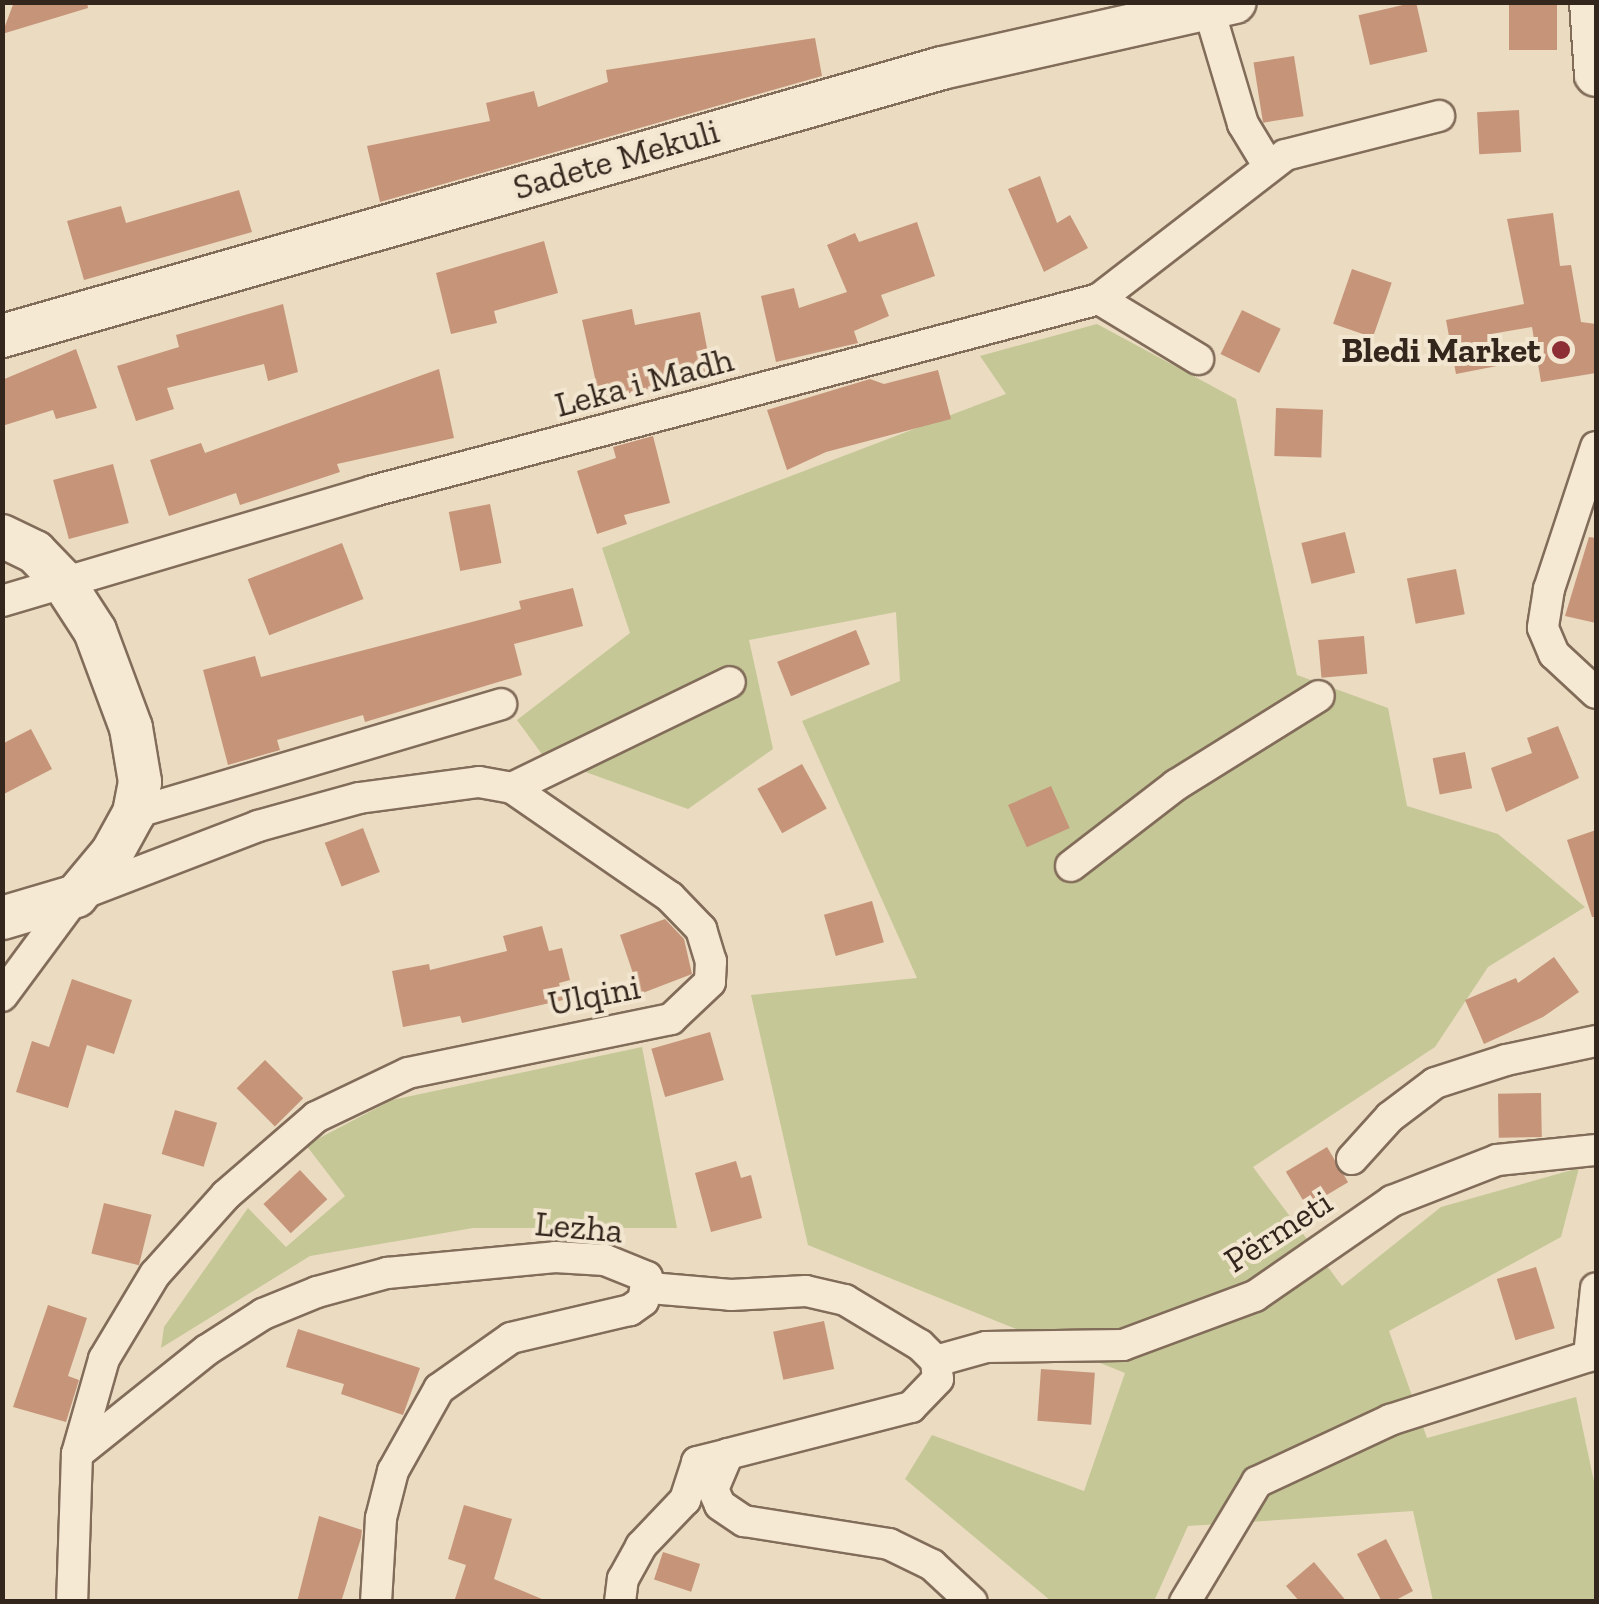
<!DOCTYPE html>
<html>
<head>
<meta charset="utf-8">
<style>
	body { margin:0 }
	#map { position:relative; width:1599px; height:1604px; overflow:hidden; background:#eadbc1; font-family:"Zilla Slab",serif }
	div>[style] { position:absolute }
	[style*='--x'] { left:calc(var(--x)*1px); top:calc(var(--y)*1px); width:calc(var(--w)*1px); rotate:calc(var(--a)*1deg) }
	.green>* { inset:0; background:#c5c796 }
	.building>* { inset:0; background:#c69479; transform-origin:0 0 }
	.roads { filter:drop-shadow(2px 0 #826c5a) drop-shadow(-2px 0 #826c5a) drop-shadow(0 2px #826c5a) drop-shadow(0 -2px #826c5a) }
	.street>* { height:30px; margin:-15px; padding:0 15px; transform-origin:15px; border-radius:15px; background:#f6e9d3 }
	.secondary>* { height:42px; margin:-21px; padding:0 21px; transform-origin:21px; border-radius:21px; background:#f6e9d3 }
	.dots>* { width:28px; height:28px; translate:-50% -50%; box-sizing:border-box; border:5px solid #f2e6d0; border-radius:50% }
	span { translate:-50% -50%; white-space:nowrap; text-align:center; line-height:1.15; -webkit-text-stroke:8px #f2e6d0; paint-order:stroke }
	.street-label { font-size:35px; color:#33261d }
	.poi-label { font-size:35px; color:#33261d; font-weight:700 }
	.right { translate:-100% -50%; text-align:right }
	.frame { position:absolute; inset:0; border:5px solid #33261d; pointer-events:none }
</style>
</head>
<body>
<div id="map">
	<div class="green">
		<i style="clip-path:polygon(1097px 324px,1236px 399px,1297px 675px,1388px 708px,1407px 806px,1498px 834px,1585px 907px,1488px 967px,1435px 1047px,1253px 1167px,1342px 1286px,1441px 1207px,1579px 1168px,1561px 1237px,1389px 1331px,1427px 1438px,1576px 1397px,1596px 1491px,1596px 1601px,1433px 1601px,1413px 1511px,1188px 1526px,1154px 1601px,1051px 1601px,905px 1479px,932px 1435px,1084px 1491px,1125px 1373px,808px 1245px,751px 995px,917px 978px,802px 721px,900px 681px,896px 612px,749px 640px,773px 749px,688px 809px,544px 757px,517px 720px,630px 633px,602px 548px,1006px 394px,980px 356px)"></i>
		<i style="clip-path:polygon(642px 1047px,677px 1228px,473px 1228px,310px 1256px,161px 1348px,164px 1327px,248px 1208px,286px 1247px,345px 1196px,306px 1145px,392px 1100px)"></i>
	</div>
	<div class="building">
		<i style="clip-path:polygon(14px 2px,87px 2px,88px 8px,2px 34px)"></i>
		<i style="left:1416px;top:2px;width:51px;height:59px;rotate:77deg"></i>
		<i style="left:1509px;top:2px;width:48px;height:48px"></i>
		<i style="clip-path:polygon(815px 38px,822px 76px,380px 202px,367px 146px,490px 121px,486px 103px,534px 91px,538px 107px,608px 82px,606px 70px)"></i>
		<i style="left:1294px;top:56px;width:61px;height:41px;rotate:81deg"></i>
		<i style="left:1519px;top:110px;width:42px;height:42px;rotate:87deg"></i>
		<i style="clip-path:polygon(1040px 176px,1057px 223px,1070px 215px,1088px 248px,1044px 272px,1008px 189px)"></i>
		<i style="clip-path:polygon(239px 190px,252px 232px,84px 280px,67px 221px,121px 206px,126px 223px)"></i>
		<i style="clip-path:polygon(1553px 213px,1560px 266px,1571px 265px,1581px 322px,1596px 324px,1596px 373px,1541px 382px,1532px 327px,1491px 334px,1497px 366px,1456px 374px,1446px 320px,1524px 304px,1507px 219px)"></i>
		<i style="clip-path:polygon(917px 222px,935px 276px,881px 295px,889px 316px,854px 331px,858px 343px,776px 362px,761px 296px,794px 288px,799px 308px,847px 292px,827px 245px,855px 233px,859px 242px)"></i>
		<i style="clip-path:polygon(544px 241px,558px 293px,494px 311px,497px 323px,451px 334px,436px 273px)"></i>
		<i style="left:1352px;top:269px;width:42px;height:58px;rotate:19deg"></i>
		<i style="clip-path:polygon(283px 304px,298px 372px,268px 381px,264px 364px,167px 388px,174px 409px,136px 421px,117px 366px,179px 347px,176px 335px)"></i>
		<i style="clip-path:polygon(632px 309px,635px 325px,700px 312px,712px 374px,600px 400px,582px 320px)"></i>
		<i style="left:1242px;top:310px;width:43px;height:49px;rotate:26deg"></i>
		<i style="clip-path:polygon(76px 349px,97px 408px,56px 419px,53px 410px,2px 426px,2px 380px)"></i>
		<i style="clip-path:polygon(439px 369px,454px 438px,337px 464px,340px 472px,240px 505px,236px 493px,169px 516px,150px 460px,201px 443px,205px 453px)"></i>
		<i style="clip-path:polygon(938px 370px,951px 419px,826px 452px,787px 470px,767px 410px,870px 379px,884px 384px)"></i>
		<i style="left:1276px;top:408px;width:47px;height:48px;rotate:2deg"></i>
		<i style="clip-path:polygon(653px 436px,670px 503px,624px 515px,627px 524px,597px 534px,577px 471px,616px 458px,613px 447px)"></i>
		<i style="left:113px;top:464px;width:61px;height:62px;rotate:75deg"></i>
		<i style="left:490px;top:504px;width:60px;height:42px;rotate:79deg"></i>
		<i style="left:1345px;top:532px;width:42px;height:45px;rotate:76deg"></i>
		<i style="clip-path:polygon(1589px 537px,1596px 538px,1596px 623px,1565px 616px)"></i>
		<i style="left:342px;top:543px;width:60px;height:101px;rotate:69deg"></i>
		<i style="left:1456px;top:569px;width:46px;height:50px;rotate:79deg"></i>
		<i style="clip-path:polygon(573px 588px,583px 626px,514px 644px,522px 675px,365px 722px,363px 715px,277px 740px,280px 750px,228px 765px,203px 670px,255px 656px,261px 677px,521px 609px,519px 601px)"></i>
		<i style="left:856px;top:630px;width:37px;height:85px;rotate:68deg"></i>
		<i style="left:1364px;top:636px;width:38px;height:46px;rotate:85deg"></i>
		<i style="clip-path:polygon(1558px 726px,1579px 778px,1506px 812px,1491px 768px,1532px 753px,1527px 738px)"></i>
		<i style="clip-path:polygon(31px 729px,52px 769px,2px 795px,2px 744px)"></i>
		<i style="left:1465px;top:752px;width:37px;height:33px;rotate:79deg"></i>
		<i style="left:802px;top:764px;width:51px;height:51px;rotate:61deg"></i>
		<i style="left:1051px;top:786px;width:46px;height:47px;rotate:66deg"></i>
		<i style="left:363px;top:828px;width:47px;height:41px;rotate:69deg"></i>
		<i style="clip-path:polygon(1596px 830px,1596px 917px,1592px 917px,1567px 840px)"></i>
		<i style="left:872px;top:901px;width:43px;height:50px;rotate:74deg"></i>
		<i style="clip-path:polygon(665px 919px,684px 939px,692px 974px,640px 994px,620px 935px)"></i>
		<i style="clip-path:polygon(542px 926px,549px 951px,562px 948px,570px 980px,559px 983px,563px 1000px,462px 1023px,460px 1016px,403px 1027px,392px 971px,429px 964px,430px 970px,507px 951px,503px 936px)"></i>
		<i style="clip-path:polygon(1554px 957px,1579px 992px,1543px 1017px,1484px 1044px,1465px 1000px,1516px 978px,1518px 983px)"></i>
		<i style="clip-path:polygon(72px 979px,132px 1000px,114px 1054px,87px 1045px,68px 1108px,16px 1092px,32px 1041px,49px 1047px)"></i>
		<i style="left:710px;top:1032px;width:50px;height:61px;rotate:74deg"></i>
		<i style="left:265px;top:1060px;width:54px;height:40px;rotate:45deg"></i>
		<i style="left:1541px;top:1093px;width:44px;height:43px;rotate:89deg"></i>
		<i style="left:175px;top:1110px;width:44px;height:46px;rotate:17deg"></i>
		<i style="left:1327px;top:1147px;width:41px;height:48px;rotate:59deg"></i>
		<i style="clip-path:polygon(736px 1161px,741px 1178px,751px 1175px,762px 1218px,711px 1232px,695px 1173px)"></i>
		<i style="left:300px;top:1170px;width:40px;height:50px;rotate:47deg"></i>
		<i style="left:104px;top:1203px;width:49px;height:52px;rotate:14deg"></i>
		<i style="left:1536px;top:1267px;width:64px;height:41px;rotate:73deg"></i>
		<i style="clip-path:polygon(48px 1305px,87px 1318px,68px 1376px,79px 1380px,66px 1422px,13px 1407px)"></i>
		<i style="left:824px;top:1321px;width:49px;height:52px;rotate:78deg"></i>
		<i style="clip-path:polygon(298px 1329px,420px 1368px,403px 1415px,341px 1394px,344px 1384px,286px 1367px)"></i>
		<i style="left:1041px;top:1369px;width:54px;height:52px;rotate:4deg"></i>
		<i style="clip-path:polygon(464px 1505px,512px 1519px,494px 1579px,549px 1602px,454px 1602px,466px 1565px,448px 1559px)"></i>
		<i style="clip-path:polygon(319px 1516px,362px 1530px,361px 1538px,341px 1602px,297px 1602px)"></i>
		<i style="clip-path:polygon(1386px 1539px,1413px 1591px,1392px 1602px,1382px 1602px,1357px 1554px)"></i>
		<i style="left:663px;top:1552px;width:39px;height:29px;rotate:18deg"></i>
		<i style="clip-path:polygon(1314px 1562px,1347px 1602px,1300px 1602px,1286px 1586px)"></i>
	</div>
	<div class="roads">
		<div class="street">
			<i style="--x:1209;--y:10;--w:119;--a:73.4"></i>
			<i style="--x:1243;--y:124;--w:50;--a:58.8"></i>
			<i style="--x:1099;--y:299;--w:116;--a:31.2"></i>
			<i style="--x:1596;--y:447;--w:150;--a:108.3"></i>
			<i style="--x:1549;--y:589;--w:39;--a:99"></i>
			<i style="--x:1543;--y:628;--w:28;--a:67"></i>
			<i style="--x:1554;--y:654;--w:57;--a:42.9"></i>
			<i style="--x:2;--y:601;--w:387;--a:-16.5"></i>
			<i style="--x:373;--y:491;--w:751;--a:-14.81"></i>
			<i style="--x:1099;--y:299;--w:235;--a:-37.7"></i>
			<i style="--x:1285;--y:155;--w:159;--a:-14.2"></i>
			<i style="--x:512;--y:788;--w:242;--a:-25.9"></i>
			<i style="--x:134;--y:813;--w:383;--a:-16.5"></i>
			<i style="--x:1071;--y:866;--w:133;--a:-37.6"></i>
			<i style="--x:1176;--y:785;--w:168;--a:-31.9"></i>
			<i style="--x:2;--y:996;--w:124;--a:-53.5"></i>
			<i style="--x:76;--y:896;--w:195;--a:-21"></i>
			<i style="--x:258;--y:826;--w:105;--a:-15.5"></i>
			<i style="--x:359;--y:798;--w:121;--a:-7.6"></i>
			<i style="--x:479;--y:782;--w:34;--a:10"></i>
			<i style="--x:512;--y:788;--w:192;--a:34.6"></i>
			<i style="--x:670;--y:897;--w:45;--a:45.9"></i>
			<i style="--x:701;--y:929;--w:34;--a:73"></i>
			<i style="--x:711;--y:961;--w:21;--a:93"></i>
			<i style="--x:710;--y:982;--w:54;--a:136.5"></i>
			<i style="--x:671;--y:1019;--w:268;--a:168.4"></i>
			<i style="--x:408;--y:1073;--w:102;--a:154.4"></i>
			<i style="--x:316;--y:1117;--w:119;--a:139.1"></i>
			<i style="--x:226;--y:1195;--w:106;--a:131.9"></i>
			<i style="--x:155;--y:1274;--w:99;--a:121"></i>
			<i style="--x:104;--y:1359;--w:99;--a:105.9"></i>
			<i style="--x:77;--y:1454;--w:148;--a:91.9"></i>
			<i style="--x:1352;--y:1159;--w:57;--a:-47.9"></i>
			<i style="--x:1390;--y:1117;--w:56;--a:-37.1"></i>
			<i style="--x:1435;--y:1083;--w:75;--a:-17.9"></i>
			<i style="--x:1506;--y:1060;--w:92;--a:-11.9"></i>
			<i style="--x:650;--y:1288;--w:81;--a:4.9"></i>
			<i style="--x:731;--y:1295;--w:75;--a:-3.1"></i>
			<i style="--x:806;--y:1291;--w:40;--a:13"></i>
			<i style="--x:845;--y:1300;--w:87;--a:31"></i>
			<i style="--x:920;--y:1345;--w:23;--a:45"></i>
			<i style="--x:936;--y:1361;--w:18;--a:84"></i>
			<i style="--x:938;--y:1379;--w:39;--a:134"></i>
			<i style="--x:911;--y:1407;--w:189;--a:165.6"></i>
			<i style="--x:728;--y:1454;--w:38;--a:113"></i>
			<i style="--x:713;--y:1489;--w:17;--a:66"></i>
			<i style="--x:720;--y:1505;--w:29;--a:34"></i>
			<i style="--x:744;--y:1521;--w:147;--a:9"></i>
			<i style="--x:889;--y:1544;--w:48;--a:26"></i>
			<i style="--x:932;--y:1565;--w:54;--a:42.8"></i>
			<i style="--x:936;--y:1361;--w:52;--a:-15.6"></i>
			<i style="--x:986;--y:1347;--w:137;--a:-0.8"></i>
			<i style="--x:1123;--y:1345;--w:141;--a:-20.4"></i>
			<i style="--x:1255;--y:1296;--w:167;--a:-34.7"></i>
			<i style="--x:1392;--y:1201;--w:113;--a:-21.3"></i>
			<i style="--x:1497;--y:1160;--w:100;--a:-5.8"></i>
			<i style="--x:77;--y:1454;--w:166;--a:-38.7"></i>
			<i style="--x:207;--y:1350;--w:67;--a:-32.7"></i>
			<i style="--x:263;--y:1314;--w:58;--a:-22.2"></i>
			<i style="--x:317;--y:1292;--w:73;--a:-15.2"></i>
			<i style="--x:387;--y:1273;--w:169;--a:-5.4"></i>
			<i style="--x:555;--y:1257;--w:50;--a:3.4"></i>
			<i style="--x:605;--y:1260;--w:45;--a:22"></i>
			<i style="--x:647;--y:1277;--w:24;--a:99"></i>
			<i style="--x:643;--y:1301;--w:16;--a:145"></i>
			<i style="--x:630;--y:1310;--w:122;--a:166.8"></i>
			<i style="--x:511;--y:1338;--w:88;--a:144.7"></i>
			<i style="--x:439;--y:1389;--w:94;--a:119.3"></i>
			<i style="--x:393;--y:1471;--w:49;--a:104.3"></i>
			<i style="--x:381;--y:1518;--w:84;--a:93.4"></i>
			<i style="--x:620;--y:1602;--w:23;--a:-83"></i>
			<i style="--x:623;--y:1579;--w:38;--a:-61"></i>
			<i style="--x:641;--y:1546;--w:64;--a:-46.3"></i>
			<i style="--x:685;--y:1500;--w:40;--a:-72"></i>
			<i style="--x:697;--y:1462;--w:32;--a:-14"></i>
			<i style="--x:1185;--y:1602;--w:140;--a:-59"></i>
			<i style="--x:1257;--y:1482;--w:147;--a:-25"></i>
			<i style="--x:1390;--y:1420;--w:209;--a:-17.8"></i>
			<i style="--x:1589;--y:1356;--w:68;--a:-84.1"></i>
		</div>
		<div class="secondary">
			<i style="--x:1591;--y:2;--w:73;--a:86.1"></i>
			<i style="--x:2;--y:336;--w:977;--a:-15.91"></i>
			<i style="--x:942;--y:68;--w:300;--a:-12.7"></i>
			<i style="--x:2;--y:536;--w:37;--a:26"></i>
			<i style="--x:35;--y:552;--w:39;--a:46"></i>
			<i style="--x:62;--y:580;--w:61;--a:57.1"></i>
			<i style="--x:95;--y:631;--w:103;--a:69.6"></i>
			<i style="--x:131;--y:728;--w:55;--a:80.5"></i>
			<i style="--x:140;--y:782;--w:32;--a:101"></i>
			<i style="--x:134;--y:813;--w:46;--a:118.8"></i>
			<i style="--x:112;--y:853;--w:56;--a:129.9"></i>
			<i style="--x:76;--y:896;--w:77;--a:163.4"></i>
		</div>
	</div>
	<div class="dots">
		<i style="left:1561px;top:350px;background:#8d2e35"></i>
	</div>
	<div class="street-label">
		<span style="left:616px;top:159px;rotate:-16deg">Sadete Mekuli</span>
		<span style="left:644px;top:382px;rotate:-15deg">Leka i Madh</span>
		<span style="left:594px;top:995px;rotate:-11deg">Ulqini</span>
		<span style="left:579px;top:1227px;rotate:5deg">Lezha</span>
		<span style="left:1278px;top:1231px;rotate:-33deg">Përmeti</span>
	</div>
	<div class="poi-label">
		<span class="right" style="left:1541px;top:350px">Bledi Market</span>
	</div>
	<div class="frame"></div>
</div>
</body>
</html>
